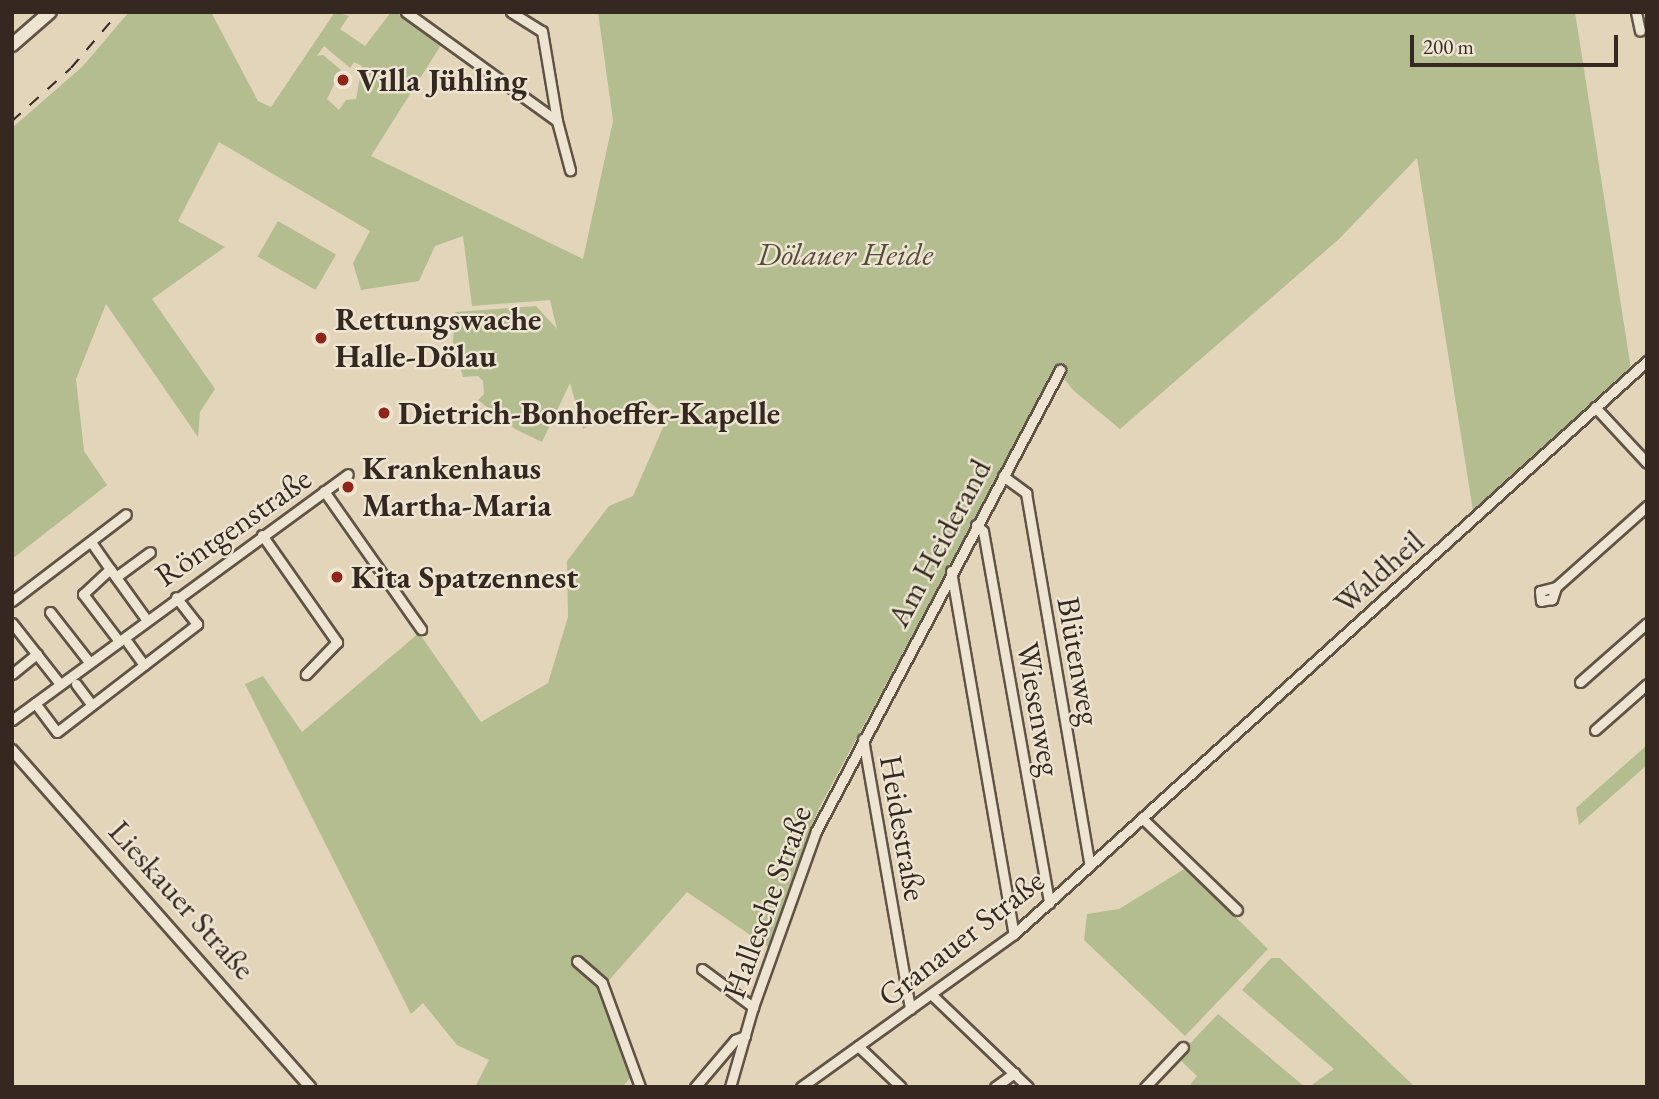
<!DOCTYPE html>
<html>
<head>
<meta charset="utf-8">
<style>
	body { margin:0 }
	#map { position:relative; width:1659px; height:1099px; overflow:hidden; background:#e3d5ba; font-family:"EB Garamond",serif }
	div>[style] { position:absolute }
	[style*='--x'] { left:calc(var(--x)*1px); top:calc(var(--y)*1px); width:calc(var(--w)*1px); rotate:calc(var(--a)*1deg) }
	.green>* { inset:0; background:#b3bd90; transform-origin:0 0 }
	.roads { filter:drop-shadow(2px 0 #605346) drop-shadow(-2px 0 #605346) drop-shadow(0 2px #605346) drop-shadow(0 -2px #605346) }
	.minor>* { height:9px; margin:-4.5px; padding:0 4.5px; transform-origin:4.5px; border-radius:4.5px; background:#ede4d2 }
	.tertiary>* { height:10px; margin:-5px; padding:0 5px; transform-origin:5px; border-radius:5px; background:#ede4d2 }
	.secondary>* { height:12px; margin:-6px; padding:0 6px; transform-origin:6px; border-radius:6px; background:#ede4d2 }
	.rail>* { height:2px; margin-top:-1px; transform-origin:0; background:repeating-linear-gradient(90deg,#342820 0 12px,transparent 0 24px) }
	.dots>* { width:19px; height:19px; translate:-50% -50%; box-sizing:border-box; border:4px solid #ede4d2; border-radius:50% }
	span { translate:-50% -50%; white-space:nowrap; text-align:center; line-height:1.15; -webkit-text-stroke:5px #ede4d2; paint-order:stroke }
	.poi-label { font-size:32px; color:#342820; font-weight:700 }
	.left { translate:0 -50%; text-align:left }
	.park-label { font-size:32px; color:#544d3c; font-style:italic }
	.street-label { font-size:32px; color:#342820 }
	.frame { position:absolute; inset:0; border:14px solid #342820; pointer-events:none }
	.scale { position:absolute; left:1410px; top:35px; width:208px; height:32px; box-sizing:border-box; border:4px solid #342820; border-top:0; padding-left:9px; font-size:21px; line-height:24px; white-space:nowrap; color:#342820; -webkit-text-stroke:5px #ede4d2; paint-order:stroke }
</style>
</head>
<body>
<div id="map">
	<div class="green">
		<i style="clip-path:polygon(evenodd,129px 12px,211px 12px,258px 101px,271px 107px,335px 12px,349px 16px,340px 29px,365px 46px,391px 12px,396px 12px,441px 45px,371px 156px,583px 259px,613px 121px,598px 12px,1575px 12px,1631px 369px,1473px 511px,1417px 158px,1338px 240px,1120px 429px,1074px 391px,1056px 369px,818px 810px,768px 947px,687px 892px,602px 988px,633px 1075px,622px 1087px,475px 1087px,489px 1060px,457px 1045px,423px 1003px,411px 1014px,245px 684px,263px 676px,302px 732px,419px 633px,481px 722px,548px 683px,568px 617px,567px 561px,609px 506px,633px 496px,668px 416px,644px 398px,583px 429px,570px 383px,542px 442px,515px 429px,478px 400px,484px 394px,483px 381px,478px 376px,463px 377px,453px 342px,455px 312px,536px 306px,557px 329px,550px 300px,472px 306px,463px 236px,435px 246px,419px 281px,361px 290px,353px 263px,370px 231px,219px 142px,178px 221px,225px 247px,152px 299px,215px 389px,200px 412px,198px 437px,106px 304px,76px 379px,84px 451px,107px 485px,12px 559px,12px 128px,83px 66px,129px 12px,324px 46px,350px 68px,354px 62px,362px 66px,356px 99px,346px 100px,339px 110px,327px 99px,341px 70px,323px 55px,317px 56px,324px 46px)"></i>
		<i style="left:278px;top:221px;width:67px;height:41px;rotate:30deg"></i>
		<i style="clip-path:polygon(1647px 745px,1647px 765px,1579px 825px,1576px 808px)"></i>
		<i style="clip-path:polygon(1186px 868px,1268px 949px,1185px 1036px,1084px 940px,1087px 914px,1119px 909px)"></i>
		<i style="clip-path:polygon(1271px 958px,1280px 958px,1415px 1087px,1309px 1087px,1334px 1069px,1242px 990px)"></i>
		<i style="clip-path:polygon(1218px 1014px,1305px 1087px,1190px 1085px,1197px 1076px,1177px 1057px)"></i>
	</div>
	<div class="roads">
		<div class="minor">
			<i style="--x:406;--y:12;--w:186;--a:35.8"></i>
			<i style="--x:557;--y:121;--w:51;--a:75.1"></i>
			<i style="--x:511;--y:12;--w:36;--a:32"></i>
			<i style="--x:542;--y:31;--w:91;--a:80.5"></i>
			<i style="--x:1636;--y:12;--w:19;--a:78"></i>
			<i style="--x:1595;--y:407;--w:76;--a:47.1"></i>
			<i style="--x:1003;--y:476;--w:29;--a:36"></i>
			<i style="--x:1026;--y:493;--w:378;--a:80.3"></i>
			<i style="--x:324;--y:491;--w:169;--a:54.9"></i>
			<i style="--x:976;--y:525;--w:9;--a:41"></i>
			<i style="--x:983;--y:531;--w:378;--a:79.9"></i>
			<i style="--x:262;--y:535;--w:131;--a:55"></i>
			<i style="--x:337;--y:642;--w:45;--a:134.1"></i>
			<i style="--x:91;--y:542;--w:33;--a:55"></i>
			<i style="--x:110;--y:569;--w:37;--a:137"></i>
			<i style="--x:83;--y:594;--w:58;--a:52.7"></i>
			<i style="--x:110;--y:569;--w:62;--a:54.2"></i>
			<i style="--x:951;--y:571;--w:368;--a:80.2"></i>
			<i style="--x:116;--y:577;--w:42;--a:-36.3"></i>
			<i style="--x:1556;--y:587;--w:122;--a:-41.7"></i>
			<i style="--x:1556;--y:587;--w:13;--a:108"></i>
			<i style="--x:1552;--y:599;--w:11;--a:170"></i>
			<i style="--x:1541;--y:601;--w:10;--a:-96"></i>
			<i style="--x:1540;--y:591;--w:16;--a:-14"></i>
			<i style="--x:12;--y:601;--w:143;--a:-37.3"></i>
			<i style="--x:50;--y:612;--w:63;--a:52"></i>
			<i style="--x:12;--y:623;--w:78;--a:51.8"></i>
			<i style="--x:128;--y:643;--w:27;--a:54"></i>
			<i style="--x:12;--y:674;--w:32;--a:-39"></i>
			<i style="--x:1580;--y:682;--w:89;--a:-41.4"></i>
			<i style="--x:76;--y:684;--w:26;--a:53"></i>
			<i style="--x:35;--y:703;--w:36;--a:53"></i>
			<i style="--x:57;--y:732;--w:177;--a:-37.6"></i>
			<i style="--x:197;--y:624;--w:34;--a:-128"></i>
			<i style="--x:12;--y:720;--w:416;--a:-36.2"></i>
			<i style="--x:1595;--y:730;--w:69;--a:-41.5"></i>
			<i style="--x:863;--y:739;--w:274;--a:80.1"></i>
			<i style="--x:1142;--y:818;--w:132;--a:44.1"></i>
			<i style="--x:577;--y:961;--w:33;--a:41"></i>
			<i style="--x:602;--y:983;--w:111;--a:69.9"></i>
			<i style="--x:702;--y:969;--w:64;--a:36.7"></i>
			<i style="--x:932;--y:995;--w:133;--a:43.8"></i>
			<i style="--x:858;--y:1046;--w:59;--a:43.6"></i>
			<i style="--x:695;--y:1087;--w:62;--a:-49.6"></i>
			<i style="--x:735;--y:1040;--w:11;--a:-22"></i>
			<i style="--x:730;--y:1087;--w:83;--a:-74"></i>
			<i style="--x:753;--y:1007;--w:187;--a:-70.3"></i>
			<i style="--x:816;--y:831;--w:522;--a:-62.11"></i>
			<i style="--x:801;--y:1087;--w:262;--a:-35.7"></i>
			<i style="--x:1014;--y:934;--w:854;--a:-42.15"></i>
			<i style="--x:995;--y:1087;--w:24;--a:-36"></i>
			<i style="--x:1145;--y:1087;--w:55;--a:-46.5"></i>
		</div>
		<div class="tertiary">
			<i style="--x:12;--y:750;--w:450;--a:48.5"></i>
		</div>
		<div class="secondary">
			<i style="--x:12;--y:45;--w:50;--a:-41"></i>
		</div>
	</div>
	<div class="rail">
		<i style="--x:12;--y:121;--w:79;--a:-41.9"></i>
		<i style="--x:71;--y:68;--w:74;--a:-49.4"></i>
	</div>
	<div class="dots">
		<i style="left:343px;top:80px;background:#8f2418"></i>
		<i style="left:321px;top:338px;background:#8f2418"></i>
		<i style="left:384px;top:413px;background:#8f2418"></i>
		<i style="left:348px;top:487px;background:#8f2418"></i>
		<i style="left:337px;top:577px;background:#8f2418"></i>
	</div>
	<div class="poi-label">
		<span class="left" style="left:357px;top:80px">Villa Jühling</span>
		<span class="left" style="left:335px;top:338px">Rettungswache<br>Halle-Dölau</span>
		<span class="left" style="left:398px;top:413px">Dietrich-Bonhoeffer-Kapelle</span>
		<span class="left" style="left:362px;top:487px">Krankenhaus<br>Martha-Maria</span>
		<span class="left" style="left:351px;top:577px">Kita Spatzennest</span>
	</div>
	<div class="park-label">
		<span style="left:845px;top:254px">Dölauer Heide</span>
	</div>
	<div class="street-label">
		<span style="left:233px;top:527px;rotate:-35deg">Röntgenstraße</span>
		<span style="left:939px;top:543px;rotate:-62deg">Am Heiderand</span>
		<span style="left:1379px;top:572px;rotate:-42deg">Waldheil</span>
		<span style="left:1079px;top:661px;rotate:80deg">Blütenweg</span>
		<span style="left:1039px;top:709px;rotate:80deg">Wiesenweg</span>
		<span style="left:903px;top:828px;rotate:80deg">Heidestraße</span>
		<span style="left:182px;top:900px;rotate:48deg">Lieskauer Straße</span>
		<span style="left:767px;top:902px;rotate:-70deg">Hallesche Straße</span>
		<span style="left:961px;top:938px;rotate:-38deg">Granauer Straße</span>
	</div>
	<div class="frame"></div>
	<div class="scale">200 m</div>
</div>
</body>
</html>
